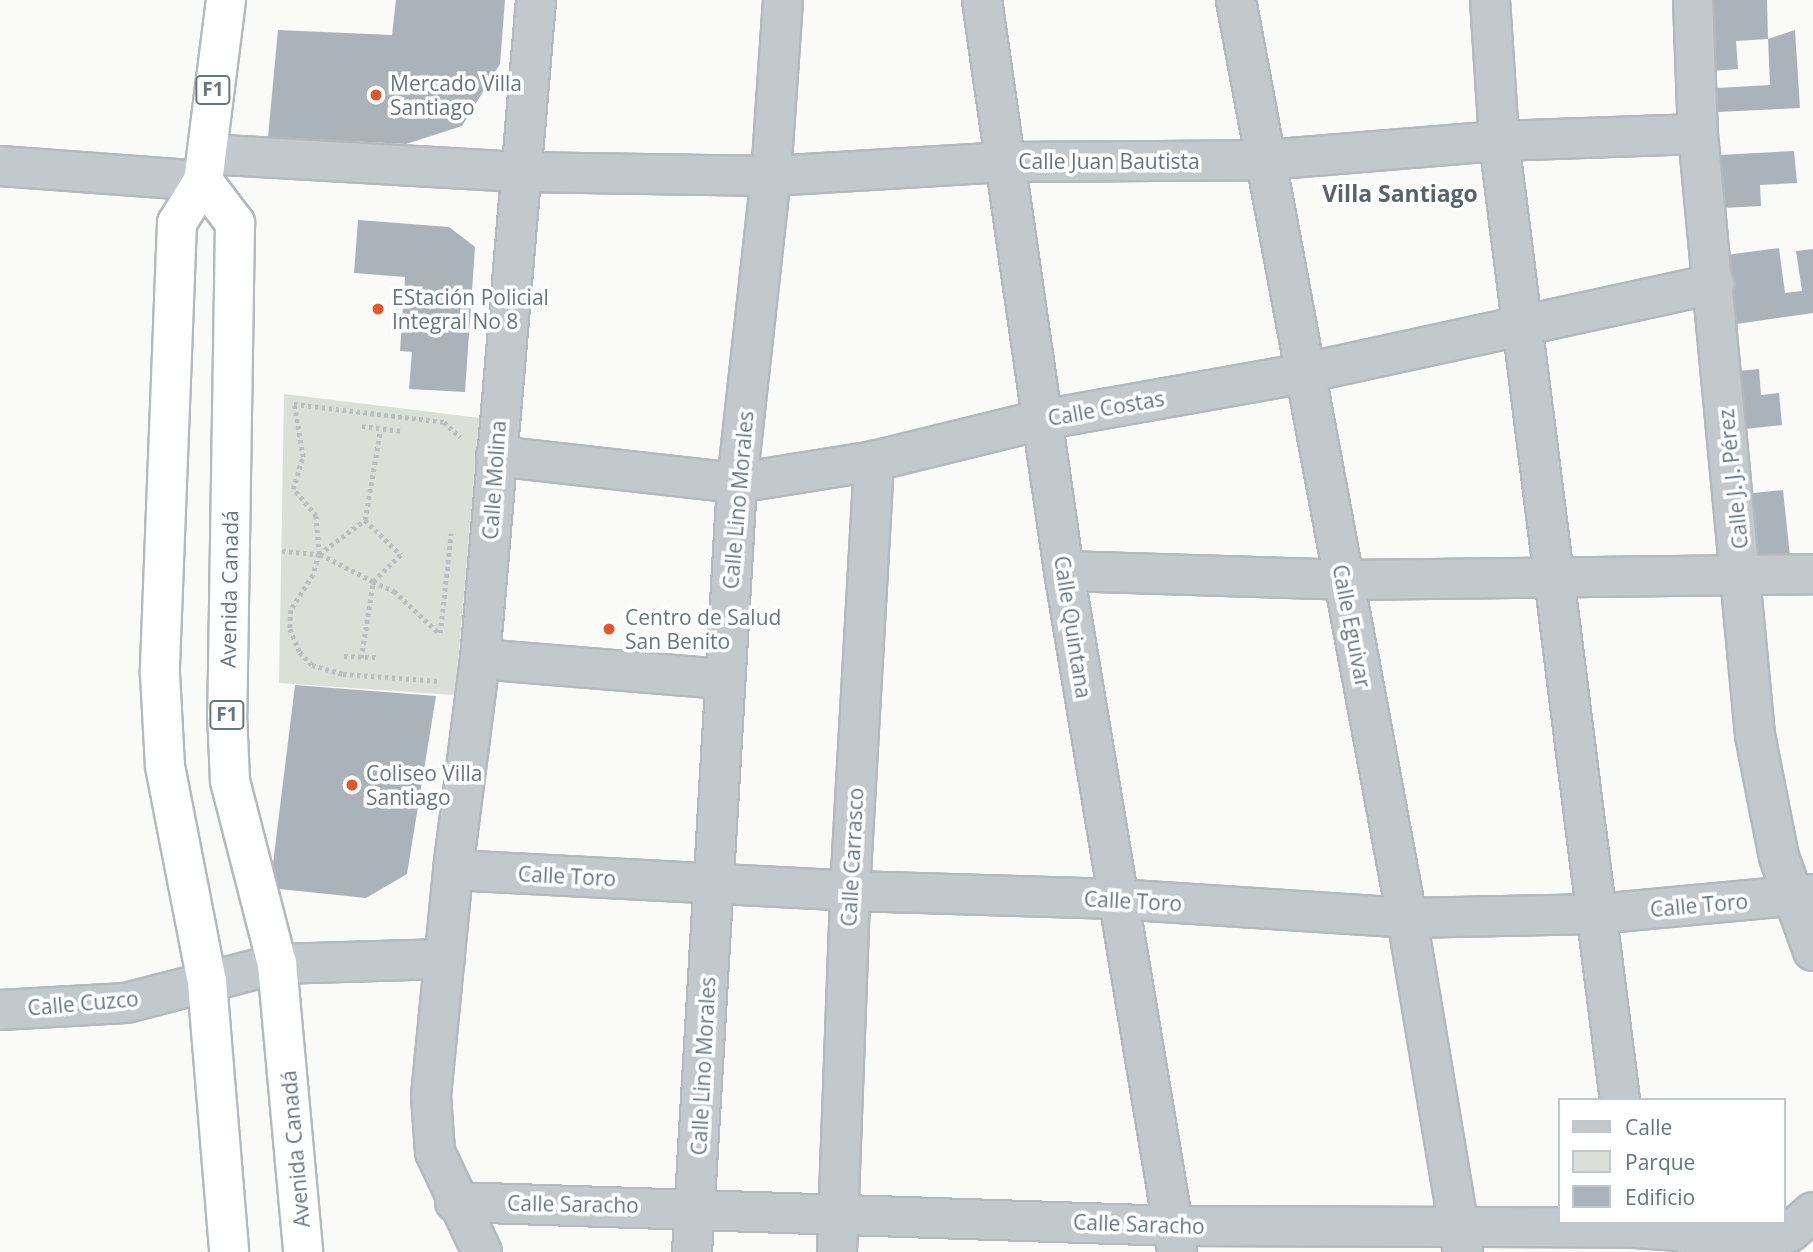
<!DOCTYPE html>
<html>
<head>
<meta charset="utf-8">
<style>
	body { margin:0 }
	#map { position:relative; width:1813px; height:1252px; overflow:hidden; background:#fafaf8; font-family:"Open Sans",sans-serif }
	div>[style] { position:absolute }
	[style*='--x'] { left:calc(var(--x)*1px); top:calc(var(--y)*1px); width:calc(var(--w)*1px); rotate:calc(var(--a)*1deg) }
	.green>* { inset:0; background:#dadfd7 }
	.building>* { inset:0; background:#aab3b9; transform-origin:0 0 }
	.path>* { height:4.5px; margin-top:-2.25px; transform-origin:0; background:repeating-linear-gradient(90deg,#bbbfc2 0 3.5px,transparent 0 7px) }
	.roads { filter:drop-shadow(2px 0 #b4b9bd) drop-shadow(-2px 0 #b4b9bd) drop-shadow(0 2px #b4b9bd) drop-shadow(0 -2px #b4b9bd) }
	.minor>* { height:38px; margin:-19px; padding:0 19px; transform-origin:19px; border-radius:19px; background:#c3c8cc }
	.highway>* { height:38px; margin:-19px; padding:0 19px; transform-origin:19px; border-radius:19px; background:#fff }
	.dots>* { width:19px; height:19px; translate:-50% -50%; box-sizing:border-box; border:4px solid #fff; border-radius:50% }
	span { translate:-50% -50%; white-space:nowrap; text-align:center; line-height:1.15; -webkit-text-stroke:7px #fff; paint-order:stroke }
	.shield-label span { padding:2px 5px; background:#fff; border:2px solid; border-radius:5px; -webkit-text-stroke-width:0 }
	.shield-label { font-size:19px; color:#657683; font-weight:700 }
	.poi-label { font-size:21px; color:#657683 }
	.left { translate:0 -50%; text-align:left }
	.street-label { font-size:21px; color:#657683 }
	.neighbourhood-label { font-size:23px; color:#57646e; font-weight:700 }
	.legend { position:absolute; left:1558px; top:1098px; width:228px; height:126px; box-sizing:border-box; background:#fff; border:2px solid #c1c8cd; margin:0; padding:9px 12px; list-style:none; font-size:21px; color:#657683 }
	.legend li { display:flex; align-items:center; gap:14px; height:35px }
	.legend b { width:35px; border:2px solid #c1c8cd }
</style>
</head>
<body>
<div id="map">
	<div class="green">
		<i style="clip-path:polygon(284px 394px,480px 418px,455px 695px,279px 683px)"></i>
	</div>
	<div class="building">
		<i style="clip-path:polygon(396px 0,505px 0,500px 64px,462px 126px,406px 144px,268px 137px,278px 30px,392px 35px)"></i>
		<i style="clip-path:polygon(1707px 0,1767px 0,1768px 39px,1736px 41px,1738px 69px,1711px 71px)"></i>
		<i style="clip-path:polygon(1795px 30px,1800px 108px,1718px 112px,1717px 88px,1770px 85px,1768px 39px)"></i>
		<i style="clip-path:polygon(1794px 151px,1797px 183px,1760px 185px,1761px 206px,1722px 208px,1719px 155px)"></i>
		<i style="clip-path:polygon(358px 220px,449px 227px,475px 247px,465px 392px,409px 389px,412px 352px,400px 351px,405px 277px,354px 273px)"></i>
		<i style="clip-path:polygon(1779px 248px,1785px 293px,1802px 291px,1796px 251px,1813px 249px,1813px 313px,1736px 324px,1726px 255px)"></i>
		<i style="clip-path:polygon(1759px 369px,1761px 395px,1779px 393px,1782px 425px,1744px 429px,1738px 371px)"></i>
		<i style="left:1783px;top:490px;width:68px;height:32px;rotate:84deg"></i>
		<i style="clip-path:polygon(295px 685px,436px 696px,407px 874px,366px 898px,270px 888px)"></i>
	</div>
	<div class="path">
		<i style="--x:362;--y:426;--w:41;--a:7"></i>
		<i style="--x:365;--y:520;--w:50;--a:44.2"></i>
		<i style="--x:401;--y:555;--w:39;--a:136"></i>
		<i style="--x:373;--y:582;--w:61;--a:-152.6"></i>
		<i style="--x:319;--y:554;--w:57;--a:-36.5"></i>
		<i style="--x:365;--y:520;--w:90;--a:-80.4"></i>
		<i style="--x:282;--y:551;--w:37;--a:5"></i>
		<i style="--x:319;--y:554;--w:22;--a:106"></i>
		<i style="--x:313;--y:575;--w:41;--a:122.2"></i>
		<i style="--x:291;--y:610;--w:19;--a:93"></i>
		<i style="--x:290;--y:629;--w:25;--a:67"></i>
		<i style="--x:300;--y:652;--w:18;--a:47"></i>
		<i style="--x:312;--y:665;--w:32;--a:16"></i>
		<i style="--x:343;--y:674;--w:97;--a:4.1"></i>
		<i style="--x:319;--y:554;--w:38;--a:-95"></i>
		<i style="--x:316;--y:516;--w:35;--a:-130"></i>
		<i style="--x:293;--y:489;--w:34;--a:-73"></i>
		<i style="--x:303;--y:457;--w:54;--a:-99.6"></i>
		<i style="--x:294;--y:404;--w:151;--a:6.8"></i>
		<i style="--x:444;--y:422;--w:22;--a:43"></i>
		<i style="--x:440;--y:633;--w:100;--a:-83.7"></i>
		<i style="--x:344;--y:656;--w:35;--a:2"></i>
		<i style="--x:361;--y:658;--w:77;--a:-81"></i>
		<i style="--x:373;--y:582;--w:23;--a:23"></i>
		<i style="--x:394;--y:591;--w:62;--a:43"></i>
	</div>
	<div class="roads">
		<div class="minor">
			<i style="--x:982;--y:0;--w:577;--a:81.83"></i>
			<i style="--x:1064;--y:571;--w:688;--a:80.55"></i>
			<i style="--x:1236;--y:0;--w:934;--a:79.45"></i>
			<i style="--x:1407;--y:918;--w:339;--a:80.5"></i>
			<i style="--x:1490;--y:0;--w:141;--a:86.3"></i>
			<i style="--x:1499;--y:141;--w:967;--a:82.81"></i>
			<i style="--x:1693;--y:0;--w:134;--a:87.9"></i>
			<i style="--x:1698;--y:134;--w:604;--a:84.58"></i>
			<i style="--x:1755;--y:735;--w:124;--a:78.9"></i>
			<i style="--x:1779;--y:857;--w:100;--a:70.1"></i>
			<i style="--x:207;--y:154;--w:313;--a:3.3"></i>
			<i style="--x:519;--y:172;--w:252;--a:0.9"></i>
			<i style="--x:771;--y:176;--w:236;--a:-3.4"></i>
			<i style="--x:1007;--y:162;--w:259;--a:-0.4"></i>
			<i style="--x:1266;--y:160;--w:234;--a:-4.7"></i>
			<i style="--x:1499;--y:141;--w:199;--a:-2"></i>
			<i style="--x:0;--y:166;--w:204;--a:4.2"></i>
			<i style="--x:496;--y:456;--w:243;--a:6.4"></i>
			<i style="--x:737;--y:483;--w:139;--a:-9.1"></i>
			<i style="--x:874;--y:461;--w:172;--a:-13.8"></i>
			<i style="--x:1041;--y:420;--w:268;--a:-10.1"></i>
			<i style="--x:1305;--y:373;--w:419;--a:-12.3"></i>
			<i style="--x:1064;--y:571;--w:280;--a:1.8"></i>
			<i style="--x:1344;--y:580;--w:469;--a:-0.7"></i>
			<i style="--x:480;--y:659;--w:246;--a:4.7"></i>
			<i style="--x:453;--y:870;--w:398;--a:3"></i>
			<i style="--x:850;--y:891;--w:266;--a:1.7"></i>
			<i style="--x:1116;--y:899;--w:292;--a:3.7"></i>
			<i style="--x:1407;--y:918;--w:190;--a:-1.2"></i>
			<i style="--x:1597;--y:914;--w:217;--a:-5.3"></i>
			<i style="--x:0;--y:1010;--w:126;--a:-3.2"></i>
			<i style="--x:126;--y:1003;--w:156;--a:-14.5"></i>
			<i style="--x:277;--y:964;--w:168;--a:-1.7"></i>
			<i style="--x:455;--y:1202;--w:719;--a:1.91"></i>
			<i style="--x:1174;--y:1226;--w:461;--a:0.2"></i>
			<i style="--x:1635;--y:1228;--w:44;--a:3.9"></i>
			<i style="--x:1679;--y:1231;--w:29;--a:20"></i>
			<i style="--x:1706;--y:1241;--w:45;--a:1.3"></i>
			<i style="--x:1751;--y:1242;--w:40;--a:-14.4"></i>
			<i style="--x:1790;--y:1232;--w:30;--a:-41"></i>
			<i style="--x:482;--y:1252;--w:110;--a:-115.2"></i>
			<i style="--x:435;--y:1152;--w:56;--a:-94.1"></i>
			<i style="--x:431;--y:1096;--w:227;--a:-84.4"></i>
			<i style="--x:453;--y:870;--w:213;--a:-82.7"></i>
			<i style="--x:480;--y:659;--w:661;--a:-85.14"></i>
			<i style="--x:692;--y:1252;--w:770;--a:-86.65"></i>
			<i style="--x:737;--y:483;--w:309;--a:-83.7"></i>
			<i style="--x:771;--y:176;--w:176;--a:-86.1"></i>
			<i style="--x:837;--y:1252;--w:361;--a:-87.9"></i>
			<i style="--x:850;--y:891;--w:431;--a:-86.8"></i>
		</div>
		<div class="highway">
			<i style="--x:226;--y:0;--w:182;--a:97.2"></i>
			<i style="--x:203;--y:181;--w:49;--a:121.8"></i>
			<i style="--x:177;--y:223;--w:451;--a:92.2"></i>
			<i style="--x:160;--y:674;--w:92;--a:86.9"></i>
			<i style="--x:165;--y:766;--w:220;--a:79"></i>
			<i style="--x:207;--y:982;--w:271;--a:85.3"></i>
			<i style="--x:203;--y:181;--w:53;--a:52.7"></i>
			<i style="--x:235;--y:223;--w:491;--a:90.9"></i>
			<i style="--x:227;--y:714;--w:67;--a:87.4"></i>
			<i style="--x:230;--y:781;--w:189;--a:75.6"></i>
			<i style="--x:277;--y:964;--w:289;--a:84.8"></i>
		</div>
	</div>
	<div class="dots">
		<i style="left:376px;top:95px;background:#e4572e"></i>
		<i style="left:378px;top:309px;background:#e4572e"></i>
		<i style="left:609px;top:629px;background:#e4572e"></i>
		<i style="left:352px;top:785px;background:#e4572e"></i>
	</div>
	<div class="shield-label">
		<span style="left:213px;top:90px">F1</span>
		<span style="left:227px;top:715px">F1</span>
	</div>
	<div class="poi-label">
		<span class="left" style="left:390px;top:95px">Mercado Villa<br>Santiago</span>
		<span class="left" style="left:392px;top:309px">EStación Policial<br>Integral No 8</span>
		<span class="left" style="left:625px;top:629px">Centro de Salud<br>San Benito</span>
		<span class="left" style="left:366px;top:785px">Coliseo Villa<br>Santiago</span>
	</div>
	<div class="street-label">
		<span style="left:1109px;top:161px">Calle Juan Bautista</span>
		<span style="left:1106px;top:408px;rotate:-10deg">Calle Costas</span>
		<span style="left:1733px;top:479px;rotate:-96deg">Calle J. J. Pérez</span>
		<span style="left:494px;top:480px;rotate:-86deg">Calle Molina</span>
		<span style="left:738px;top:500px;rotate:-85deg">Calle Lino Morales</span>
		<span style="left:229px;top:589px;rotate:-89deg">Avenida Canadá</span>
		<span style="left:1352px;top:626px;rotate:79deg">Calle Eguivar</span>
		<span style="left:1073px;top:627px;rotate:81deg">Calle Quintana</span>
		<span style="left:852px;top:857px;rotate:-87deg">Calle Carrasco</span>
		<span style="left:567px;top:876px;rotate:3deg">Calle Toro</span>
		<span style="left:1133px;top:901px;rotate:3deg">Calle Toro</span>
		<span style="left:1699px;top:905px;rotate:-5deg">Calle Toro</span>
		<span style="left:83px;top:1003px;rotate:-5deg">Calle Cuzco</span>
		<span style="left:703px;top:1066px;rotate:-87deg">Calle Lino Morales</span>
		<span style="left:295px;top:1149px;rotate:-95deg">Avenida Canadá</span>
		<span style="left:573px;top:1204px;rotate:1deg">Calle Saracho</span>
		<span style="left:1139px;top:1224px;rotate:2deg">Calle Saracho</span>
	</div>
	<div class="neighbourhood-label">
		<span style="left:1400px;top:193px">Villa Santiago</span>
	</div>
	<ul class="legend">
	<li><b style="height:9px;background:#c3c8cc"></b>Calle</li>
	<li><b style="height:19px;background:#dadfd7"></b>Parque</li>
	<li><b style="height:19px;background:#aab3b9"></b>Edificio</li>
	</ul>
</div>
</body>
</html>
